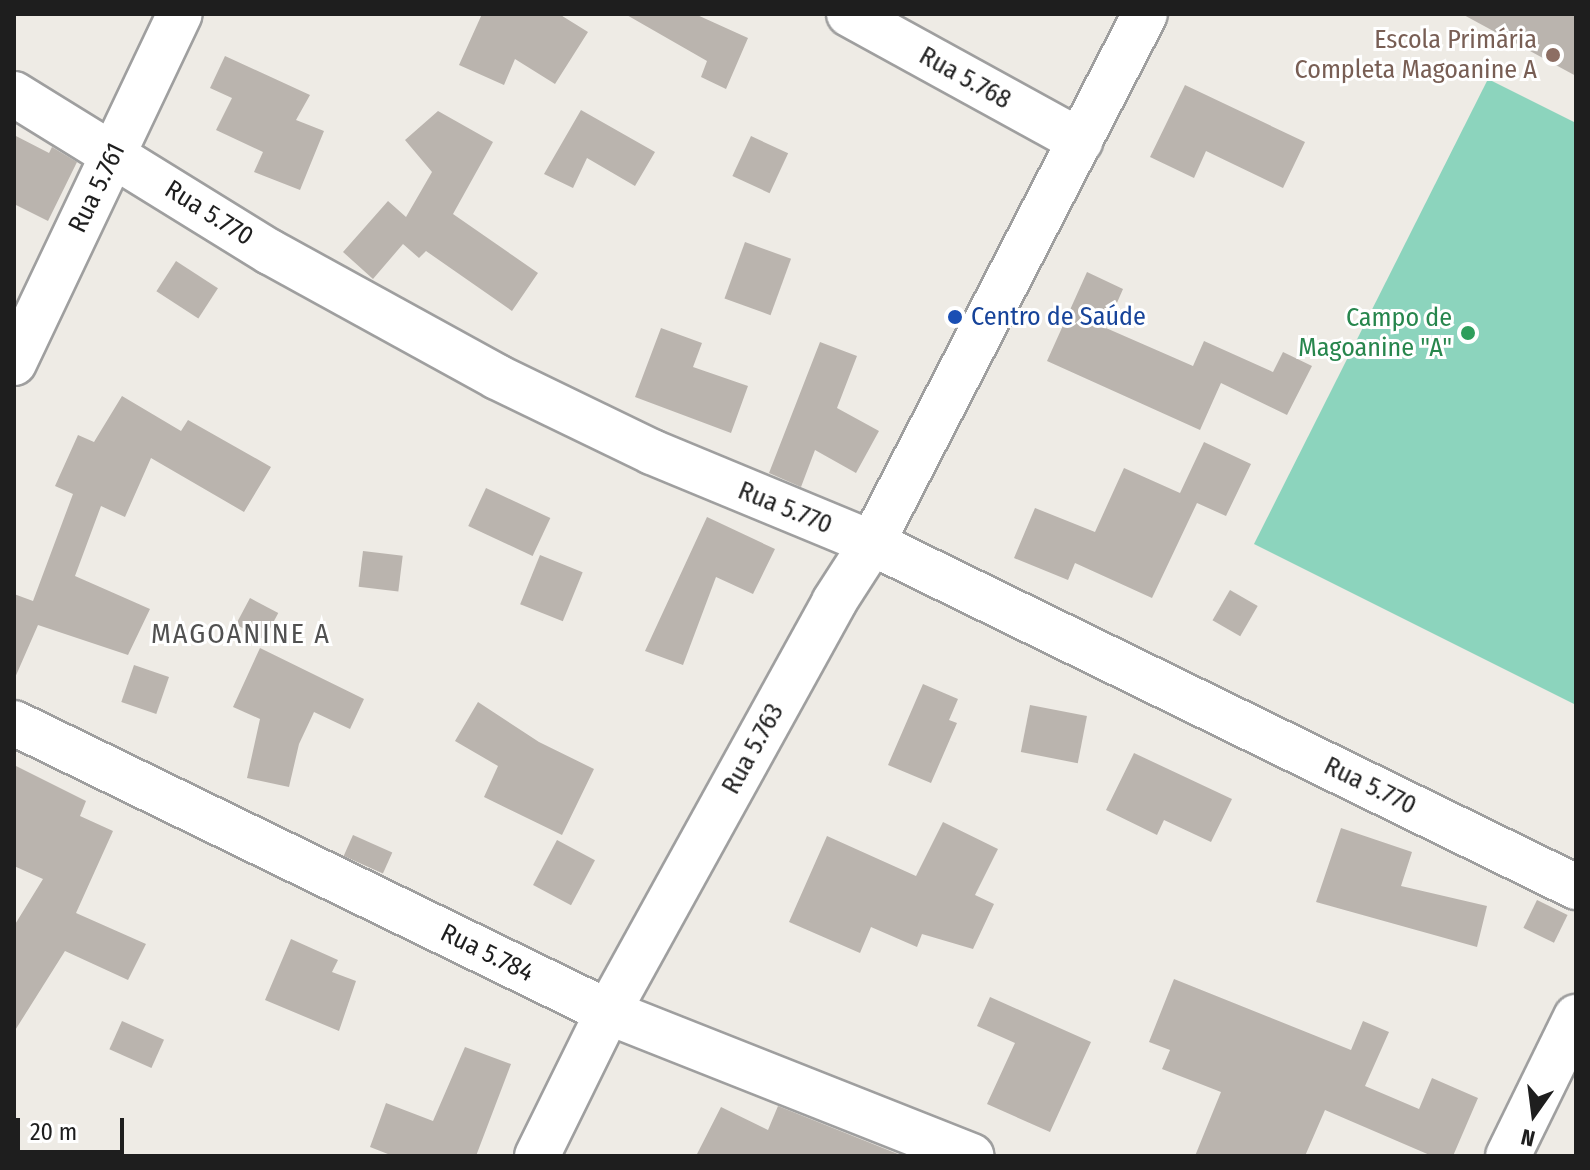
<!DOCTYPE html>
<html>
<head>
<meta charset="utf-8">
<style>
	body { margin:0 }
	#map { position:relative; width:1590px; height:1170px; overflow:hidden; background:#eeebe5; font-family:"Fira Sans Condensed",sans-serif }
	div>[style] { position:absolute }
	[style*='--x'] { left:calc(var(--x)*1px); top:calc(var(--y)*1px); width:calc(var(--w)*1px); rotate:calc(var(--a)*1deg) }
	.pitch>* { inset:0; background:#8cd4bd }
	.building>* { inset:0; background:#bab4ae; transform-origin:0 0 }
	.roads { filter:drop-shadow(2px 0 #9f9f9f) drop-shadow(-2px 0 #9f9f9f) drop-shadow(0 2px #9f9f9f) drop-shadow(0 -2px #9f9f9f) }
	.minor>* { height:44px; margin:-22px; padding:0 22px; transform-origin:22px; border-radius:22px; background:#fff }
	.dots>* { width:22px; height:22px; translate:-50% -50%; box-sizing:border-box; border:4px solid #fff; border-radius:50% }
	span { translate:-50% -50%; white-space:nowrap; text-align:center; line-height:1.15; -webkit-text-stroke:6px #fff; paint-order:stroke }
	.education-label { font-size:26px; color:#785e54 }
	.right { translate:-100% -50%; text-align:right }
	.street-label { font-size:26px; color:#1e1e1e }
	.transit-label { font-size:26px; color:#164399 }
	.left { translate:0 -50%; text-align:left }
	.leisure-label { font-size:26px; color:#27864d }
	.neighbourhood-label { font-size:28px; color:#515151; letter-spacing:2px }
	.frame { position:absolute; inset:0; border:16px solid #1e1e1e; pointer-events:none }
	.north { position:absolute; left:1494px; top:1074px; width:80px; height:80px; -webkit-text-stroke:6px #fff; paint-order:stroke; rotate:194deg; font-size:22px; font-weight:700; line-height:32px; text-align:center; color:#1e1e1e }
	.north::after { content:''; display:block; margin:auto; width:28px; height:36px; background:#1e1e1e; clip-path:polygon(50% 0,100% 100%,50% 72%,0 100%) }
	.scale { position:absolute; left:16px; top:1118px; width:108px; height:36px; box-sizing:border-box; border:4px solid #1e1e1e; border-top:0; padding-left:10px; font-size:24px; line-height:28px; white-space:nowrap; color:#1e1e1e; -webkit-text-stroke:6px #fff; paint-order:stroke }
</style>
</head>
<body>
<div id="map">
	<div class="pitch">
		<i style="clip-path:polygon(1488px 79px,1576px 123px,1576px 705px,1254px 544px)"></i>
	</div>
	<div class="building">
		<i style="clip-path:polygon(482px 14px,559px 14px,588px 32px,555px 84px,515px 59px,504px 85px,459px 65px)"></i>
		<i style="clip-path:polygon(625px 14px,695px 14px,748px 38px,726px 89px,701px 77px,707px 61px)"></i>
		<i style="clip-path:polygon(1462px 14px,1576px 14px,1576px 76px)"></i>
		<i style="clip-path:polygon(225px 56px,310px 95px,296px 120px,324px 131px,300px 190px,254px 172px,263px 152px,216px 130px,232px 98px,210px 88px)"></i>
		<i style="clip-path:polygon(1185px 85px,1305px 142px,1283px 188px,1206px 151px,1194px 178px,1150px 157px)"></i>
		<i style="clip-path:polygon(581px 110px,655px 152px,635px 186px,587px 158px,573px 188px,544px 174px)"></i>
		<i style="clip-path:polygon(438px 111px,493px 142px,453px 214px,538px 273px,512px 311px,426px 251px,419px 258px,403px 244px,373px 279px,343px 252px,388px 201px,406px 217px,432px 172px,405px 140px)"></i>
		<i style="clip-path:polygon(14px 135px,49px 153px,52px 147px,77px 162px,48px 221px,14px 204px)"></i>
		<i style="left:751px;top:136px;width:41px;height:44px;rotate:25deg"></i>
		<i style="left:745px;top:242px;width:49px;height:60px;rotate:20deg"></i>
		<i style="left:176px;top:261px;width:50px;height:36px;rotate:33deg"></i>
		<i style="clip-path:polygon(1087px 272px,1123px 289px,1106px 328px,1193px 366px,1204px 341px,1273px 372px,1283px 352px,1312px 366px,1287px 415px,1221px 383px,1200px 430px,1047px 361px)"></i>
		<i style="clip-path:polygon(661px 328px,702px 343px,693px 367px,748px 386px,731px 433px,635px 397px)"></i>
		<i style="clip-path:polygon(820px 342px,857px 356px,837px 408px,879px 431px,856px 473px,815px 450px,801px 487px,769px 473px)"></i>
		<i style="clip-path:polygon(122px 396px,181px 431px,188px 420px,271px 467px,244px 512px,151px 458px,125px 517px,101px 506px,75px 576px,150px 609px,128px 655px,38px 625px,14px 680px,14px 594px,33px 601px,73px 494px,55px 486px,78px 435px,94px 442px)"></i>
		<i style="clip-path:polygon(1204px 442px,1251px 464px,1226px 516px,1197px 503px,1152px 598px,1075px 563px,1068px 580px,1014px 558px,1035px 508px,1095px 532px,1124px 468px,1180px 493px)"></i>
		<i style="left:486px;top:488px;width:71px;height:42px;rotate:25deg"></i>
		<i style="clip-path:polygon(707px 517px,775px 549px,753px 594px,716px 577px,683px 665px,645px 651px)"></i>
		<i style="left:363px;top:551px;width:40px;height:36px;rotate:7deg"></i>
		<i style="left:540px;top:555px;width:46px;height:53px;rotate:22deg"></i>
		<i style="left:1230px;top:590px;width:32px;height:35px;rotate:30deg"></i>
		<i style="left:250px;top:598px;width:32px;height:30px;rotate:28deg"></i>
		<i style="clip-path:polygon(260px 648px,364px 699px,350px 729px,314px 712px,299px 744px,289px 787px,247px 778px,260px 719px,233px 707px)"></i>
		<i style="left:134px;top:665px;width:37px;height:39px;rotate:19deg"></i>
		<i style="clip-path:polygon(923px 684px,958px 699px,949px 720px,957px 723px,931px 783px,888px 765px)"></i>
		<i style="clip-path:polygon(478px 702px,539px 742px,594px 769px,562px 835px,484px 797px,498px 766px,455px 741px)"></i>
		<i style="left:1030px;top:705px;width:58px;height:48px;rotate:11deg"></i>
		<i style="clip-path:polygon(1134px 753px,1232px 799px,1211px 842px,1164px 820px,1157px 835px,1106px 810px)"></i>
		<i style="clip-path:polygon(14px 765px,86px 801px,80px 816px,113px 831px,76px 913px,146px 944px,128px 980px,65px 951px,14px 1032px,14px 926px,43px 879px,14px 866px)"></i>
		<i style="clip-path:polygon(943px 822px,998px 849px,975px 895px,994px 904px,973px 949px,922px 934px,917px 947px,871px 927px,860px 953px,789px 922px,827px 836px,916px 876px)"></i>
		<i style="clip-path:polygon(1341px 828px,1412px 852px,1401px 886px,1487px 906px,1477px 947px,1316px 902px)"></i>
		<i style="left:353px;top:835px;width:43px;height:23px;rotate:24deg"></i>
		<i style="left:557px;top:840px;width:43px;height:51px;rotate:28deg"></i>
		<i style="left:1537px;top:900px;width:34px;height:31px;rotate:26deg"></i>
		<i style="clip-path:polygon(291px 939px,338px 960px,332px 972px,356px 981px,339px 1031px,265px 1000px)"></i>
		<i style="clip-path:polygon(1174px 979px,1351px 1050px,1363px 1021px,1389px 1032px,1365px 1086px,1419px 1109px,1432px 1078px,1478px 1098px,1453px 1156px,1432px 1156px,1325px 1110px,1305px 1156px,1195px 1156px,1221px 1092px,1162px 1069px,1170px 1050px,1149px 1042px)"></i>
		<i style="clip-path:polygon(990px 997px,1091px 1042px,1050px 1132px,987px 1104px,1015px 1043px,977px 1026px)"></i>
		<i style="left:122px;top:1021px;width:46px;height:31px;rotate:24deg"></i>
		<i style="clip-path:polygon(465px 1047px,511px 1064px,476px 1156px,393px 1156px,370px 1147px,386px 1103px,433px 1121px)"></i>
		<i style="clip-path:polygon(778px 1106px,903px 1156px,696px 1156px,721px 1107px,768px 1130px)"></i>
	</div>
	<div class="roads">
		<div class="minor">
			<i style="--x:849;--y:14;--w:264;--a:28.8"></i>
			<i style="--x:14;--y:94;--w:301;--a:31.7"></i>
			<i style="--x:270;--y:252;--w:259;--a:28.8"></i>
			<i style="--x:497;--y:377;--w:172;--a:25.8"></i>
			<i style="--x:652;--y:452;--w:238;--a:22.5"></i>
			<i style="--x:872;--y:543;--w:784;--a:26.04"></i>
			<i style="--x:14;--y:363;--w:386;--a:-64.6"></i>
			<i style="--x:14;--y:723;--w:661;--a:25.94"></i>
			<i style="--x:608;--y:1012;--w:391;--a:21.6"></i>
			<i style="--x:537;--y:1156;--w:161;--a:-63.8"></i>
			<i style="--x:608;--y:1012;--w:468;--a:-61.1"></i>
			<i style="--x:834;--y:602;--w:70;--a:-57.2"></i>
			<i style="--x:872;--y:543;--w:595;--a:-62.7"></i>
			<i style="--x:1508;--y:1156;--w:155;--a:-63.9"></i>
		</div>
	</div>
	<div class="dots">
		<i style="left:1553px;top:55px;background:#8d6e63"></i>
		<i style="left:955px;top:317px;background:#1a4fb4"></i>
		<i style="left:1468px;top:333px;background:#2e9e5b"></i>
	</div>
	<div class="education-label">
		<span class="right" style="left:1537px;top:55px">Escola Primária<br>Completa Magoanine A</span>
	</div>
	<div class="street-label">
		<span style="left:965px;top:78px;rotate:29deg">Rua 5.768</span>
		<span style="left:97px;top:188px;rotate:-64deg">Rua 5.761</span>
		<span style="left:209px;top:213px;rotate:32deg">Rua 5.770</span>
		<span style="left:785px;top:508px;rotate:22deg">Rua 5.770</span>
		<span style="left:753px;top:749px;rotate:-61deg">Rua 5.763</span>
		<span style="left:1370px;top:786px;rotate:26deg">Rua 5.770</span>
		<span style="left:487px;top:953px;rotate:26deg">Rua 5.784</span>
	</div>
	<div class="transit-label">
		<span class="left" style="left:971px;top:317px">Centro de Saúde</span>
	</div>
	<div class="leisure-label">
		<span class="right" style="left:1452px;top:333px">Campo de<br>Magoanine "A"</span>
	</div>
	<div class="neighbourhood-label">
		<span style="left:241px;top:634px">MAGOANINE A</span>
	</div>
	<div class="frame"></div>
	<div class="north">N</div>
	<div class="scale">20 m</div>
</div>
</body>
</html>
